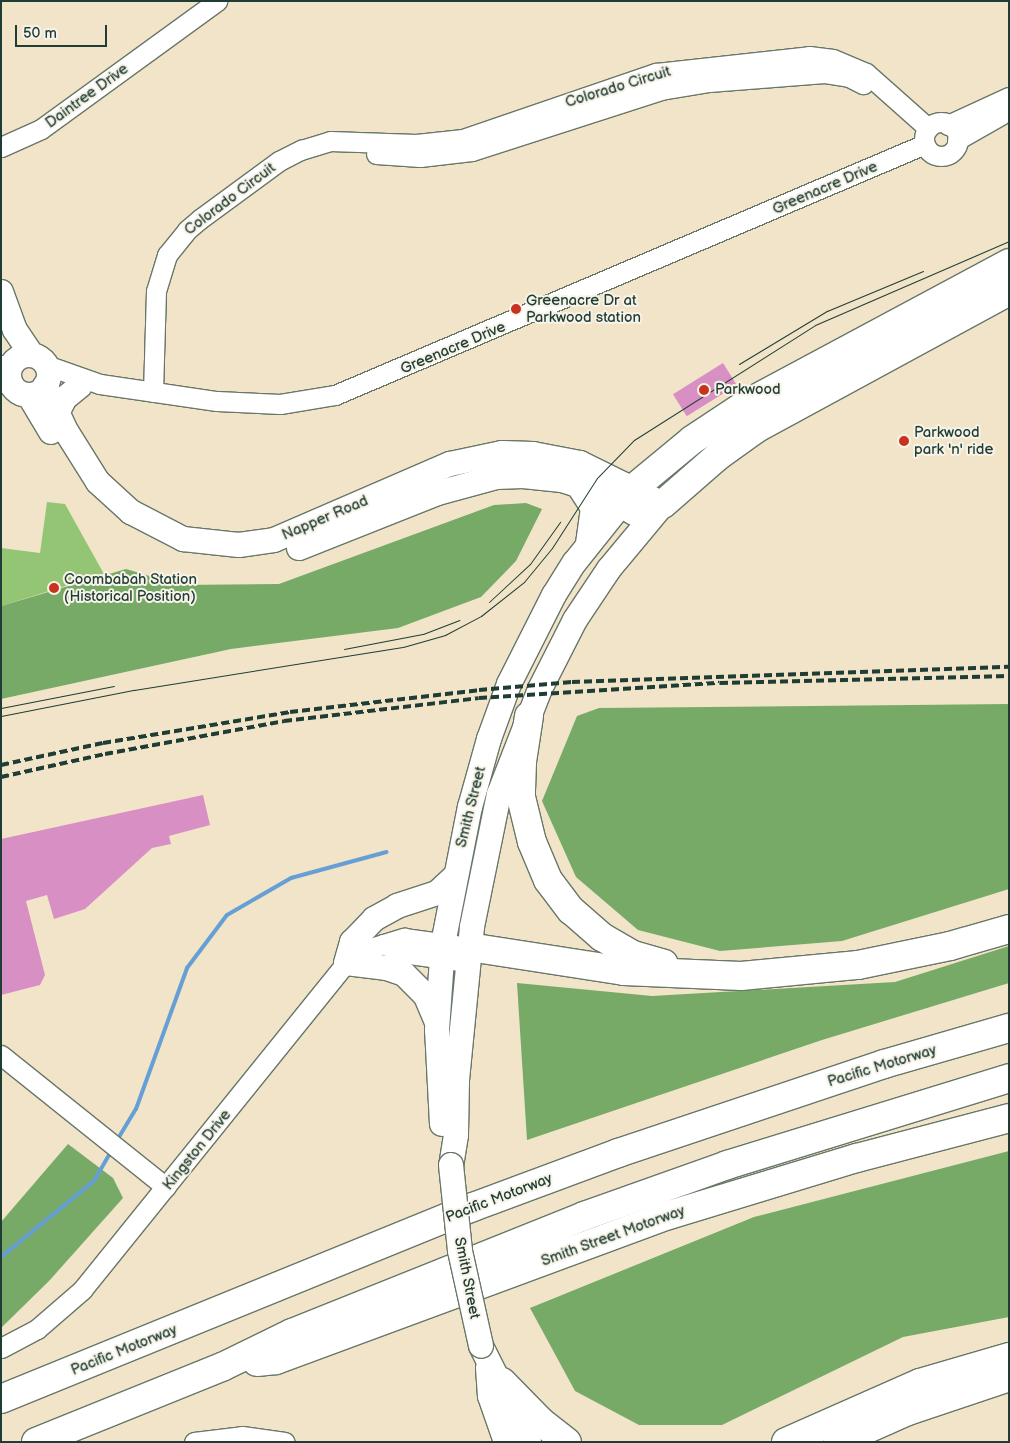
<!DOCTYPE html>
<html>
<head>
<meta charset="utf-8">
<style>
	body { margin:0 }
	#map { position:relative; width:1010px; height:1443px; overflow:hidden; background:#f1e4c9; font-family:"Balsamiq Sans",sans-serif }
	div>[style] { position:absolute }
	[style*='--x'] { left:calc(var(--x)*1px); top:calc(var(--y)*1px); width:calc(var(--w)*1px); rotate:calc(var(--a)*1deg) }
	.green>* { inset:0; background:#93c575 }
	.forest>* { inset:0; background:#76aa66 }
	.stream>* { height:4px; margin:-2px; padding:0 2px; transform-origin:2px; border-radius:2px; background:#669fd5 }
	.building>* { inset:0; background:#d890c4; transform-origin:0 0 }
	.roads { filter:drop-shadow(1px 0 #687768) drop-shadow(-1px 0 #687768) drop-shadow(0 1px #687768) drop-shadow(0 -1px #687768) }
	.minor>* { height:19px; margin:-9.5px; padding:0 9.5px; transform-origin:9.5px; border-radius:9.5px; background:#fff }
	.minor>.ring { margin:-9.5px; padding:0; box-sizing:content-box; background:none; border:19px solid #fff; border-radius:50% }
	.major>* { height:24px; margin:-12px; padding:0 12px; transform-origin:12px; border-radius:12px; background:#fff }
	.major>.ring { margin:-12px; padding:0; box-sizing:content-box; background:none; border:24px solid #fff; border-radius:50% }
	.highway>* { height:28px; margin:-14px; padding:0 14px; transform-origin:14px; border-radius:14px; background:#fff }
	.tram>* { height:1px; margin:-0.5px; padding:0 0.5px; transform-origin:0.5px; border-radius:0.5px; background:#1f3d34 }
	.rail>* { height:4px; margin-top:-2px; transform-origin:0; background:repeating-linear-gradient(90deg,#1f3d34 0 8px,transparent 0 12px) }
	.bridges { filter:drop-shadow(1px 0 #687768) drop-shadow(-1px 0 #687768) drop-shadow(0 1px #687768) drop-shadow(0 -1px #687768) }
	.major-bridge>* { height:24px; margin:-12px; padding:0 12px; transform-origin:12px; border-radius:12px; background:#fff }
	.dots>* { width:14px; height:14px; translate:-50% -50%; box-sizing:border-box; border:2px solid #f7f3e8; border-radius:50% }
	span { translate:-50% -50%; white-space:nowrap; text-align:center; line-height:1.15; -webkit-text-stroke:4px #f7f3e8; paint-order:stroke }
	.street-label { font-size:15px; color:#1f3d34 }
	.poi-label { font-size:15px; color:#1f3d34 }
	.left { translate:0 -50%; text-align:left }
	.frame { position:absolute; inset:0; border:2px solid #1f3d34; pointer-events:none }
	.scale { position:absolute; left:15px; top:25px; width:92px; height:22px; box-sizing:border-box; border:2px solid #1f3d34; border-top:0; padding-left:6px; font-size:15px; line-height:18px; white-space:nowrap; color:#1f3d34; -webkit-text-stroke:4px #f7f3e8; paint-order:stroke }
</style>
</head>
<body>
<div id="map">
	<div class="green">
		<i style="clip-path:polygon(47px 502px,65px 504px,104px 574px,1px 606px,1px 548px,40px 553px)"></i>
	</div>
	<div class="forest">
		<i style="clip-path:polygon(526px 503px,542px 509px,516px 561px,481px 597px,398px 628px,231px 649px,1px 699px,1px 606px,126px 569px,180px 585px,279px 584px,494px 505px)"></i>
		<i style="clip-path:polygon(1009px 704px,1009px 889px,842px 941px,720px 951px,638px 930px,576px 877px,542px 801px,577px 716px,599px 708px)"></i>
		<i style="clip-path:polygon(1009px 946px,1009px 983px,822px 1040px,527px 1140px,517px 983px,652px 996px,895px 982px)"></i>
		<i style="clip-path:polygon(68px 1144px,113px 1178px,123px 1198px,49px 1281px,1px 1328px,1px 1222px)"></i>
		<i style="clip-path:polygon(1009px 1151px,1009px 1317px,903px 1337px,722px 1425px,639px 1425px,575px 1391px,530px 1308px,754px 1217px)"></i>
	</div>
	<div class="stream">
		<i style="--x:116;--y:1142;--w:39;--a:-59"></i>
		<i style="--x:136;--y:1109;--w:150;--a:-70.1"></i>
		<i style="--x:187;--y:968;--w:66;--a:-53"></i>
		<i style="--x:227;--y:915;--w:74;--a:-30"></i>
		<i style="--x:291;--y:878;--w:99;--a:-15.2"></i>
		<i style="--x:1;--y:1257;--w:120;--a:-39.3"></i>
		<i style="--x:94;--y:1181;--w:36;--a:-60"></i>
	</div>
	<div class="building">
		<i style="left:723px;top:363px;width:26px;height:59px;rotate:58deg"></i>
		<i style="clip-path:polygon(203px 795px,210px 825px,169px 836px,171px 844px,152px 848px,85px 909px,54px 919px,47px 895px,26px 901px,45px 975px,40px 985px,1px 995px,1px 839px)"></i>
	</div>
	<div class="roads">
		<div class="minor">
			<i class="ring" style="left:924px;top:122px;width:15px;height:15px"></i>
			<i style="--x:948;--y:125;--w:67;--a:-24.7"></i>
			<i style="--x:957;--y:140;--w:51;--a:-29.6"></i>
			<i style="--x:1;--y:147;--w:44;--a:-24.2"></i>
			<i style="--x:41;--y:129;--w:218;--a:-36"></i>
			<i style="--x:376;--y:154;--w:44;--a:3.9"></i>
			<i style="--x:420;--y:157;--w:52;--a:-6.6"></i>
			<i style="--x:472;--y:151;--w:199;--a:-17.9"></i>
			<i style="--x:661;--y:90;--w:49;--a:-9.5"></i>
			<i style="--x:709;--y:82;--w:116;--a:-4.4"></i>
			<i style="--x:825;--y:73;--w:24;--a:9"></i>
			<i style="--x:849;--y:77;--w:16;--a:27"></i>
			<i style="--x:1;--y:365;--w:10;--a:0"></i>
			<i style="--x:46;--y:365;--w:57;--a:19.4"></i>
			<i style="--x:100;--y:384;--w:118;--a:8.3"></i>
			<i style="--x:217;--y:401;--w:63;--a:2.7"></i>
			<i style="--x:280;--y:404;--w:56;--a:-9.3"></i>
			<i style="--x:335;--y:395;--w:641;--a:-23.05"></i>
			<i style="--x:1;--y:382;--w:11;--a:15"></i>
			<i style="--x:153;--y:392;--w:101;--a:-88.3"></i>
			<i style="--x:156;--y:291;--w:38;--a:-73"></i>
			<i style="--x:167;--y:255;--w:32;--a:-51"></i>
			<i style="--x:187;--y:230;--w:17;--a:-40"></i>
			<i style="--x:200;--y:219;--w:98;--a:-36.3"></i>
			<i style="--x:279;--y:161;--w:25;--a:-27"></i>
			<i style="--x:301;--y:150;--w:30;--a:-17"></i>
			<i style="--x:330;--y:141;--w:86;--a:2"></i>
			<i style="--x:416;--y:144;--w:47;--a:-6.1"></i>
			<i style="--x:463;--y:139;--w:204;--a:-18.9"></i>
			<i style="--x:656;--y:73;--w:154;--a:-6.3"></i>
			<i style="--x:809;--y:56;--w:24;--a:7"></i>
			<i style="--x:833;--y:59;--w:36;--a:23"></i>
			<i style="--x:866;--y:73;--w:83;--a:41.6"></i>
			<i style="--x:383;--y:944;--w:21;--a:25"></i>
			<i style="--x:402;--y:953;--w:66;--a:7.9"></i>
			<i style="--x:1;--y:1055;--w:211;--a:38.7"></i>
			<i style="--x:1;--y:1348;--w:41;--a:-27.8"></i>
			<i style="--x:37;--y:1329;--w:60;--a:-40.9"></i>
			<i style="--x:82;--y:1290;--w:420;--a:-51.1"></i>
			<i style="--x:346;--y:963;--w:25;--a:-34"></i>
			<i style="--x:367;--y:949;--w:39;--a:-17"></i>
			<i style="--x:404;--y:938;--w:52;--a:7.7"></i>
			<i style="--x:194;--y:1442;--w:48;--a:-7.1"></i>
			<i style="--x:242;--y:1436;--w:43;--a:7.9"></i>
		</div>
		<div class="major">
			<i style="--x:1;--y:292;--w:40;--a:69.8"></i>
			<i style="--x:15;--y:330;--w:30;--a:56"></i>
			<i class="ring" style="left:9px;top:355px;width:16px;height:16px"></i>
			<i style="--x:45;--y:386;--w:50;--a:65"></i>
			<i style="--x:66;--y:431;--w:60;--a:57.9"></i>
			<i style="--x:98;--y:482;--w:45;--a:42.3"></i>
			<i style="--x:131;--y:512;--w:59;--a:27.4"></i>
			<i style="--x:183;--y:539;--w:56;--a:6.1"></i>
			<i style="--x:239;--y:545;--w:35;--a:-8"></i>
			<i style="--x:274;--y:540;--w:192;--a:-23.4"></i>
			<i style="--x:450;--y:464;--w:53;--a:-11.9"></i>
			<i style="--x:502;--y:453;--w:31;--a:2"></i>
			<i style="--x:533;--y:454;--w:48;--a:10.8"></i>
			<i style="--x:580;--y:463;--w:93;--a:26.3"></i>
			<i style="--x:663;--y:504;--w:85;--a:129.7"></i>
			<i style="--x:609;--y:569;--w:61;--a:123.7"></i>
			<i style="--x:575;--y:620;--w:77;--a:116.9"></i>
			<i style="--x:540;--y:689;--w:113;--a:111.3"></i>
			<i style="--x:499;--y:794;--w:136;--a:101.5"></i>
			<i style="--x:472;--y:927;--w:155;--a:95.6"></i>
			<i style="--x:457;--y:1081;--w:54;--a:91.1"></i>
			<i style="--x:456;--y:1135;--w:30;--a:99"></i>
			<i style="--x:29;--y:395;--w:43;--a:59.3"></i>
			<i style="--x:57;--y:413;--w:17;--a:-62"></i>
			<i style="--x:65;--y:398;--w:19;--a:-39"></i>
			<i style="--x:578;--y:485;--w:27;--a:57"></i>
			<i style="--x:593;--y:508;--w:37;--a:98"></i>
			<i style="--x:299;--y:548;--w:149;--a:-21.6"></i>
			<i style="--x:438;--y:493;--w:60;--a:-15.4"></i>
			<i style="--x:496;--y:477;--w:27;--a:-2"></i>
			<i style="--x:523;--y:476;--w:39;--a:6"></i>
			<i style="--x:562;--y:480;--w:43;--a:17.6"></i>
			<i style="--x:603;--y:493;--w:37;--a:33"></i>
			<i style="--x:436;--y:1020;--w:26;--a:-113"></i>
			<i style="--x:426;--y:996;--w:31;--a:-135"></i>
			<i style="--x:404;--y:974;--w:18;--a:-161"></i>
			<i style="--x:387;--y:968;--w:41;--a:-173"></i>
			<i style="--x:346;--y:963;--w:22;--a:-74"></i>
			<i style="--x:352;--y:942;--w:32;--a:-46"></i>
			<i style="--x:374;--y:919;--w:26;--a:-29"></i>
			<i style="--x:397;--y:906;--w:42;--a:-18"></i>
			<i style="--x:437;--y:893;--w:25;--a:-43"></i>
			<i style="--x:442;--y:1124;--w:94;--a:-93"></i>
			<i style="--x:437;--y:1030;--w:86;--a:-86"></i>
			<i style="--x:443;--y:944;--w:140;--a:-78.9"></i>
			<i style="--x:470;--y:807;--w:71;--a:-74.4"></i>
			<i style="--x:489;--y:739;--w:59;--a:-70"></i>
			<i style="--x:509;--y:684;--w:100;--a:-63.2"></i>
			<i style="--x:554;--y:595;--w:39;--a:-58"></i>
			<i style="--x:575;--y:562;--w:95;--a:-51.4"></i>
			<i style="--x:481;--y:1346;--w:107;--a:63.4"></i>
			<i style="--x:488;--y:1368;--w:28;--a:86"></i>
			<i style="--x:490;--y:1396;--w:49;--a:70.8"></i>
		</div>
		<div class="highway">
			<i style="--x:634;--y:488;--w:75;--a:-39.6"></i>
			<i style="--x:692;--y:440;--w:67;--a:-33.5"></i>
			<i style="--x:748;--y:403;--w:296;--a:-28.2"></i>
			<i style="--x:663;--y:504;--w:73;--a:-41.1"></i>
			<i style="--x:718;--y:456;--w:48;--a:-35.7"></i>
			<i style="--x:757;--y:428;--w:287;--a:-28.5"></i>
			<i style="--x:529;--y:716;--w:47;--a:98.7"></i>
			<i style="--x:522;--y:762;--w:35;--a:92"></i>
			<i style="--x:521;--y:797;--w:46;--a:76.3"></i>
			<i style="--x:532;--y:842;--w:41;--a:67.2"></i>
			<i style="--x:548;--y:880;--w:38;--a:53"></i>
			<i style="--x:571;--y:910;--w:41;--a:41.1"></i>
			<i style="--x:602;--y:937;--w:36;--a:30"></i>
			<i style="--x:633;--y:955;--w:32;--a:16"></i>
			<i style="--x:469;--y:947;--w:157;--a:8.8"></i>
			<i style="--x:624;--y:971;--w:117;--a:2.4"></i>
			<i style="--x:741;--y:976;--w:118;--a:-5.4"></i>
			<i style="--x:858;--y:965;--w:94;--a:-11.7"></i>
			<i style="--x:950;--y:946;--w:61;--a:-16.1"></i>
			<i style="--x:257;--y:1362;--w:19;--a:-6"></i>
			<i style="--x:276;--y:1360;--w:419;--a:-20.3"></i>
			<i style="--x:669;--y:1215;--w:196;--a:-16.9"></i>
			<i style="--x:857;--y:1158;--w:157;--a:-14.7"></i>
			<i style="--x:502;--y:1382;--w:54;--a:45.7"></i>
			<i style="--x:540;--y:1421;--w:34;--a:38"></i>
			<i style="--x:1;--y:1399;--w:510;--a:-22.14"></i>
			<i style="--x:473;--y:1207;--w:155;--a:-20.4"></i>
			<i style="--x:618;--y:1153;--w:280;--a:-18.5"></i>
			<i style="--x:884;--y:1064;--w:130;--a:-16.1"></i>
			<i style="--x:36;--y:1442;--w:201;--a:-22"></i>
			<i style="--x:222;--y:1367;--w:78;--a:-25.9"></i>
			<i style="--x:292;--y:1333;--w:315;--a:-21.8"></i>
			<i style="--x:584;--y:1216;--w:152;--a:-19.6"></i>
			<i style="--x:727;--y:1165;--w:295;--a:-17.1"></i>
			<i style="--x:786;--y:1442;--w:146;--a:-23.8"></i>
			<i style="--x:920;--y:1383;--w:93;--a:-16.3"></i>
			<i style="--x:838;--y:1442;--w:77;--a:-23.9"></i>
			<i style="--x:908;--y:1411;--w:107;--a:-18.6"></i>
		</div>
	</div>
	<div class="tram">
		<i style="--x:739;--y:364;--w:103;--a:-31.1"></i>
		<i style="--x:827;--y:311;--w:104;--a:-22.6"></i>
		<i style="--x:489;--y:602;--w:56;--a:-42.8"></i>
		<i style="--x:530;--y:564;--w:52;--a:-54.5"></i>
		<i style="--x:344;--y:649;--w:80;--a:-10.8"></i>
		<i style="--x:423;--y:634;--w:39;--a:-21"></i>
		<i style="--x:1;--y:708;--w:115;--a:-11"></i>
		<i style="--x:1;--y:716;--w:136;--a:-11.1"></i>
		<i style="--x:134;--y:690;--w:272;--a:-9.1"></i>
		<i style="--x:403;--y:647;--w:44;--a:-15.9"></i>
		<i style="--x:445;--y:635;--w:41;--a:-27.8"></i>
		<i style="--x:481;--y:616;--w:55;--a:-38.3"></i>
		<i style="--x:524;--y:582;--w:44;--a:-50.5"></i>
		<i style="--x:552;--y:548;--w:83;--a:-57.3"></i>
		<i style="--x:597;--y:478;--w:53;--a:-45.8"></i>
		<i style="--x:634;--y:440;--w:214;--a:-32.4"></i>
		<i style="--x:815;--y:325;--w:211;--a:-23.4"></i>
	</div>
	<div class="rail">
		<i style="--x:1;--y:765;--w:104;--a:-12.2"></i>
		<i style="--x:103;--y:743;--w:190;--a:-9.4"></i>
		<i style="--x:290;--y:712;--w:190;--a:-6.6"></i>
		<i style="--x:479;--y:690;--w:93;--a:-4.9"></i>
		<i style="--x:572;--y:682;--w:437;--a:-2"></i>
		<i style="--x:1;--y:777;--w:107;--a:-12.5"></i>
		<i style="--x:105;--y:754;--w:182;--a:-10.4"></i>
		<i style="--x:284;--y:721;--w:196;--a:-6.7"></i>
		<i style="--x:479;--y:698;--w:241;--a:-3.6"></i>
		<i style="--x:720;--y:683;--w:289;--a:-1.4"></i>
	</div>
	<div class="bridges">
		<div class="major-bridge">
			<i style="--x:451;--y:1165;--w:86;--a:84"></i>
			<i style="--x:460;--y:1251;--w:97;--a:77.5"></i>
		</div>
	</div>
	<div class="dots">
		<i style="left:516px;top:309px;background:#c8321e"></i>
		<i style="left:704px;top:390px;background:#c8321e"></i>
		<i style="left:904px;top:441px;background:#c8321e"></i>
		<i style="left:54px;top:588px;background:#c8321e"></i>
	</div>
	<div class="street-label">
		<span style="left:618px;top:87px;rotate:-17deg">Colorado Circuit</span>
		<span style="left:87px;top:96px;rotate:-36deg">Daintree Drive</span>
		<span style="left:825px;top:188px;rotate:-23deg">Greenacre Drive</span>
		<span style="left:230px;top:199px;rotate:-37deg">Colorado Circuit</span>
		<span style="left:453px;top:348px;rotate:-23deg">Greenacre Drive</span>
		<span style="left:325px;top:518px;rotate:-23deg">Napper Road</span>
		<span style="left:471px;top:807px;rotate:-76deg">Smith Street</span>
		<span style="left:882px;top:1066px;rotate:-17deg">Pacific Motorway</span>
		<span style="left:197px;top:1150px;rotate:-51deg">Kingston Drive</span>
		<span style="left:499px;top:1198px;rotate:-21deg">Pacific Motorway</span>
		<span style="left:613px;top:1236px;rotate:-20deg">Smith Street Motorway</span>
		<span style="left:467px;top:1278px;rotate:79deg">Smith Street</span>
		<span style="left:124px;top:1350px;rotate:-22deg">Pacific Motorway</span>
	</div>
	<div class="poi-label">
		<span class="left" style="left:526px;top:309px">Greenacre Dr at<br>Parkwood station</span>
		<span class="left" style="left:715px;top:390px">Parkwood</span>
		<span class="left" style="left:914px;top:441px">Parkwood<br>park 'n' ride</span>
		<span class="left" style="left:64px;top:588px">Coombabah Station<br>(Historical Position)</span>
	</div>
	<div class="frame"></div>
	<div class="scale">50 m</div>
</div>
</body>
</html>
